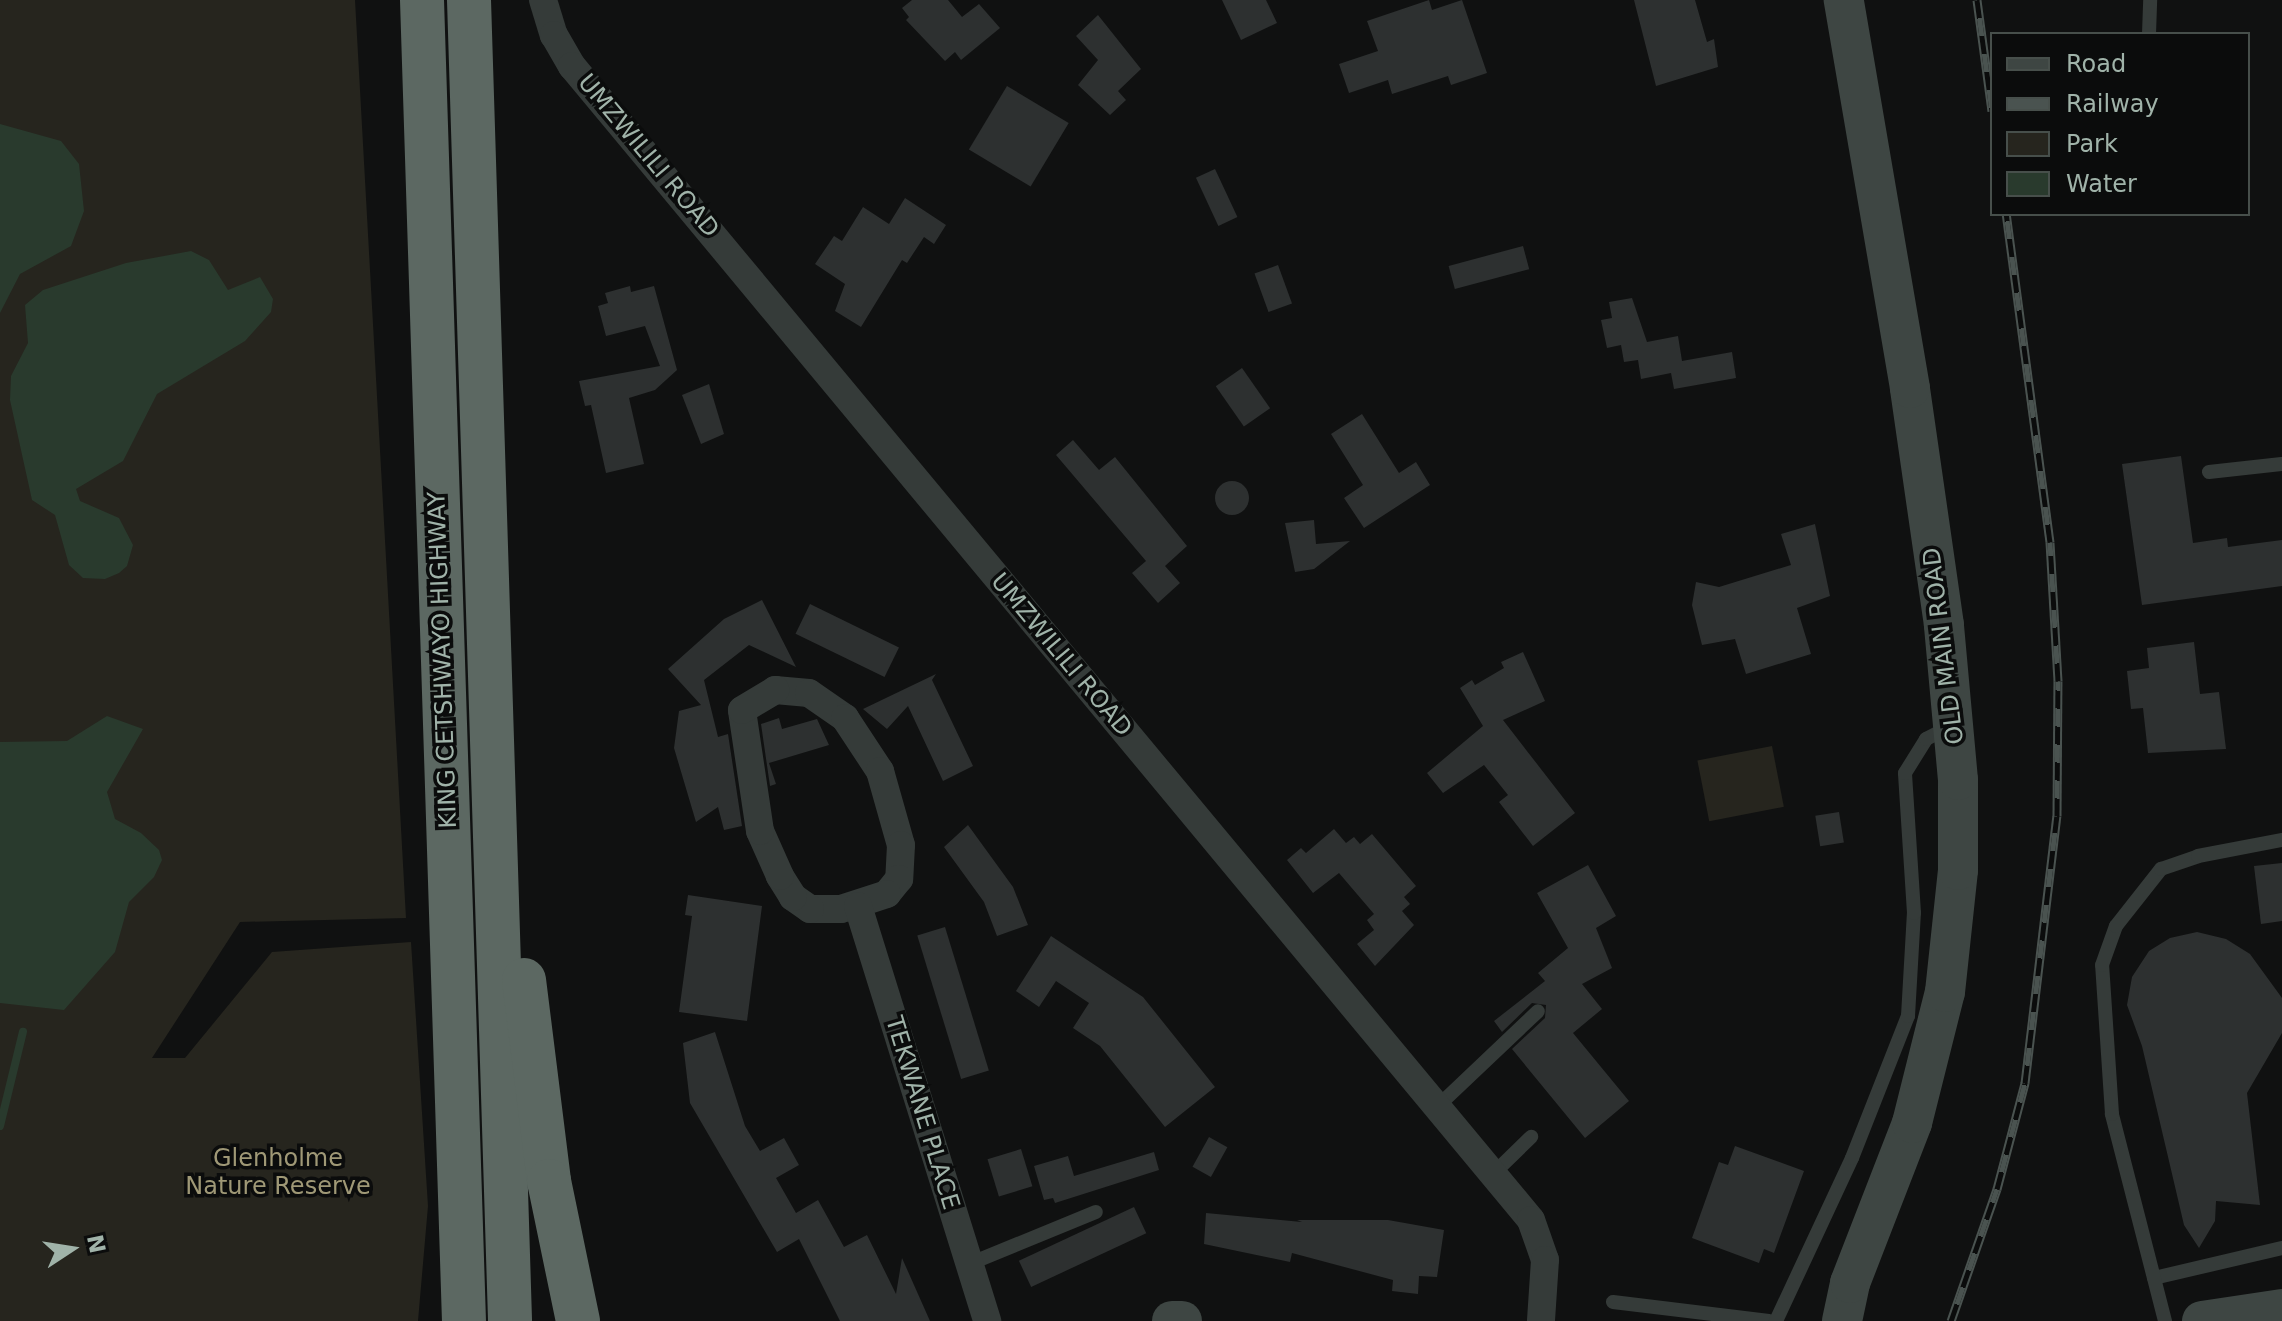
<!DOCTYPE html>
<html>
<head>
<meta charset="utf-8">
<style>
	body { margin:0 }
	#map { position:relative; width:2282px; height:1321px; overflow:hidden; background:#101111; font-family:"DejaVu Sans",sans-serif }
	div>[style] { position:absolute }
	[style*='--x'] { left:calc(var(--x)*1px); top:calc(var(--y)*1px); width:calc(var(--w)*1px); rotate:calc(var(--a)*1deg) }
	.green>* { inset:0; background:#26251e; transform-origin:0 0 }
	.water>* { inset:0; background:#293a2d }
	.stream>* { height:8px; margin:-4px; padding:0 4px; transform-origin:4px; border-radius:4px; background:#293a2d }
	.building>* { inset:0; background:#2d3030; transform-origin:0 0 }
	.round { border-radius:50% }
	.lane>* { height:14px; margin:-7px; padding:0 7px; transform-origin:7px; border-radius:7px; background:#353b39 }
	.street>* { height:28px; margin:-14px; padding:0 14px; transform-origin:14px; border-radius:14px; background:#353b39 }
	.secondary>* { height:40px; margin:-20px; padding:0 20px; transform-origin:20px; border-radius:20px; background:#3e4643 }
	.highway>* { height:44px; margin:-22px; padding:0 22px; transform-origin:22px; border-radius:22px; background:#5c6862 }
	.rail>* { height:9px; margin-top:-4.5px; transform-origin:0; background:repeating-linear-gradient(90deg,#0b0c0c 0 18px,#4a5350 0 36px); box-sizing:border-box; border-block:2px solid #4a5350 }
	span { translate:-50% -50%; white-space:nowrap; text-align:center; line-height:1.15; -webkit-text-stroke:7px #0b0c0c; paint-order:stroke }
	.street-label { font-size:24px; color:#a0b3a9 }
	.park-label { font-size:24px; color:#9f9876 }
	.legend { position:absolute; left:1990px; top:32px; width:260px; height:184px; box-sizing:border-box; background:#0b0c0c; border:2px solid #474f4b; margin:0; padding:10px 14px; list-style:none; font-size:24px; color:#a0b3a9 }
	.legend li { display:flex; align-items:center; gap:16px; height:40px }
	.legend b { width:40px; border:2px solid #474f4b }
	.north { position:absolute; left:32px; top:1209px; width:80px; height:80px; -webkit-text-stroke:6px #0b0c0c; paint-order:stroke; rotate:78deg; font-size:22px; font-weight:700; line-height:32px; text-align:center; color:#a0b3a9 }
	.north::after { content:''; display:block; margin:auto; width:28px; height:36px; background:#a0b3a9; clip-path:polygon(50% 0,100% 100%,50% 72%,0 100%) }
</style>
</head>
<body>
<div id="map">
	<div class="green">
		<i style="clip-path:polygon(0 0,355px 0,406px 918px,240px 922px,152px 1058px,185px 1058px,272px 952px,411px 942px,428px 1206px,418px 1321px,0 1321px)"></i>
		<i style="left:1772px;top:746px;width:62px;height:76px;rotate:79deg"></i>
	</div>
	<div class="water">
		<i style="clip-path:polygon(0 124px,61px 141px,79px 164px,84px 211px,71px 246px,20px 274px,0 313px)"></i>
		<i style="clip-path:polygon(191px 251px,209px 260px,228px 290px,260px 277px,273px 299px,271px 312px,245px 341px,157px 394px,123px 461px,76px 489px,80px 501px,119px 518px,133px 545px,127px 566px,119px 573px,105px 579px,83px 578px,69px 565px,55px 515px,32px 500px,10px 400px,11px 376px,28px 343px,25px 305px,43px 290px,126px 263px)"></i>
		<i style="clip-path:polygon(107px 716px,143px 729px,107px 792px,115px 819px,141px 833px,159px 850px,162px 860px,154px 877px,129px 902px,115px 952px,64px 1010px,0 1003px,0 742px,67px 741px)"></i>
	</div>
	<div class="stream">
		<i style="--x:0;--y:1126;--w:97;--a:-76.3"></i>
	</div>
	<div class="building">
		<i style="clip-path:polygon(912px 0,948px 0,962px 17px,979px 4px,1000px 28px,961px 60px,955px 52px,945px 61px,906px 20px,909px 17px,902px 8px)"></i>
		<i style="clip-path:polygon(1222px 0,1266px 0,1277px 23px,1241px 40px)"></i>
		<i style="clip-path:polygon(1429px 0,1432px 10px,1462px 0,1487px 73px,1451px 85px,1448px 76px,1392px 94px,1388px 80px,1349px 93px,1339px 64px,1378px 51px,1367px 21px)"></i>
		<i style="clip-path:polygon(1634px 0,1695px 0,1707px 42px,1714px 39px,1718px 67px,1656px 86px)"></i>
		<i style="clip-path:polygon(1098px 15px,1141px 69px,1118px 91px,1126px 100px,1110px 115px,1078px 85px,1098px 60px,1076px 36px)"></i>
		<i style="left:1007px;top:86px;width:72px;height:74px;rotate:31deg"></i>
		<i style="left:1215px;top:169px;width:53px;height:21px;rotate:65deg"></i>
		<i style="clip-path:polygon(905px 198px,946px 225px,934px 244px,924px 237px,907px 263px,902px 260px,861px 327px,835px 311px,845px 284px,815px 264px,834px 236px,842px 241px,863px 207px,889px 224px)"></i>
		<i style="left:1523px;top:246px;width:24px;height:77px;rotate:75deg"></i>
		<i style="left:1278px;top:265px;width:41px;height:25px;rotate:70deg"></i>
		<i style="clip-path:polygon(630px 286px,631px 292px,654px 286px,677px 370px,655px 390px,629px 398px,644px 464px,606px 473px,591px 405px,585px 406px,579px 381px,660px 366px,645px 326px,606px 336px,598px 306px,608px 303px,605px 293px)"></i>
		<i style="clip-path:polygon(1632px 298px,1647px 342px,1678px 336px,1682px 361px,1732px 352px,1736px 378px,1674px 389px,1671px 373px,1641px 379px,1638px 360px,1624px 362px,1621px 345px,1607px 348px,1601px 320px,1612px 318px,1609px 302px)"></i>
		<i style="left:1242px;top:368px;width:49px;height:32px;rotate:55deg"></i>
		<i style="clip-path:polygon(709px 384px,724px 434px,701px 444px,682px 395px)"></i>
		<i style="clip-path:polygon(1362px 414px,1399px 473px,1416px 462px,1430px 485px,1364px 528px,1344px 498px,1363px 485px,1331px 434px)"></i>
		<i style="clip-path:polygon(1073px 440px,1099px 470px,1115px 457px,1187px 546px,1165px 566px,1180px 583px,1158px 603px,1132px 573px,1146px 561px,1056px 455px)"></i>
		<i style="clip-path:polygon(2181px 456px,2193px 543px,2227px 538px,2228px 547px,2282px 540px,2282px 586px,2142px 605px,2122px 464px)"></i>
		<i class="round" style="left:1215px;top:481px;width:34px;height:34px"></i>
		<i style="clip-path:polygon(1314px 520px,1316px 544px,1350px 541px,1314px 569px,1295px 572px,1285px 523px)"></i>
		<i style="clip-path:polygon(1815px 524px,1830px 596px,1797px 608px,1811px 654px,1746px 674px,1735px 639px,1702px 645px,1692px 605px,1696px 582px,1719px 587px,1791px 565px,1781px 534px)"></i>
		<i style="clip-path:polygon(762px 600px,796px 667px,749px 645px,704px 680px,718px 737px,728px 734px,742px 826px,724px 830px,718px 807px,696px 822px,674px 748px,679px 711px,701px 705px,668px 669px,724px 619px)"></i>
		<i style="left:810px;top:604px;width:99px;height:33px;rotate:26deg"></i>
		<i style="clip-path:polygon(2194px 642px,2200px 694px,2219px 692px,2226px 749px,2148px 753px,2143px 708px,2131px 709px,2127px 671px,2149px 668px,2147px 648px)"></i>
		<i style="clip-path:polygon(1523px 652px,1545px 701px,1503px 720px,1575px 813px,1533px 846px,1499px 802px,1508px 795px,1484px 765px,1443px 793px,1427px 773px,1483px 726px,1460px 688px,1472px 680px,1475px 685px,1504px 668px,1501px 662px)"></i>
		<i style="clip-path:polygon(936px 674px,932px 680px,973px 766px,943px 781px,908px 706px,887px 729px,863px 709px)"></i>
		<i style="clip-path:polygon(779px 718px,782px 729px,817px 719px,829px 745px,769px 763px,776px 784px,770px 786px,761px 724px)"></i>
		<i style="left:1839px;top:812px;width:31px;height:24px;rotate:81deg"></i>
		<i style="clip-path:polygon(968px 825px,1013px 887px,1028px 925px,997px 936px,984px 902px,944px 847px)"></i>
		<i style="clip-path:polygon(1334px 829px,1346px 843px,1354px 837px,1360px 844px,1372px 834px,1416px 886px,1404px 897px,1410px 904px,1402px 911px,1414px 925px,1375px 966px,1357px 944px,1374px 930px,1367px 920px,1374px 914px,1339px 873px,1313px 893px,1287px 860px,1301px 848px,1306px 853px)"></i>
		<i style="clip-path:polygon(2282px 863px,2282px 921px,2261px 924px,2254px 866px)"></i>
		<i style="clip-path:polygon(1588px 865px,1616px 916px,1596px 928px,1612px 968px,1582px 984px,1602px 1009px,1573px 1033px,1629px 1101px,1585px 1138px,1512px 1049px,1545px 1018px,1546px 1005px,1532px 1003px,1502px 1032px,1494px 1021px,1545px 981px,1538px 973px,1568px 948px,1537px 893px)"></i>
		<i style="clip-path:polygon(688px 895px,762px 906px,747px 1021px,679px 1012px,692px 916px,685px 915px)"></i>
		<i style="left:945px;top:927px;width:150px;height:29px;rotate:73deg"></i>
		<i style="clip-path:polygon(2197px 932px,2226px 939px,2250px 954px,2282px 998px,2282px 1033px,2247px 1093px,2260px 1205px,2216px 1201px,2215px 1221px,2199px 1248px,2184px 1225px,2142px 1046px,2127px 1005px,2132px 977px,2149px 951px,2170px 938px)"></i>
		<i style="clip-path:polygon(1051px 936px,1143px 997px,1215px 1087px,1165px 1127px,1100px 1046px,1073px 1028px,1089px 1003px,1056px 981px,1039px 1007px,1016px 991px)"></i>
		<i style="clip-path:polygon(715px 1032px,745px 1126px,760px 1151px,784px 1138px,799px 1165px,776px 1178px,796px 1213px,818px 1200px,844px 1247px,867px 1235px,896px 1294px,902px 1258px,930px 1321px,840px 1321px,799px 1239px,777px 1252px,690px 1103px,683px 1043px)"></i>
		<i style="left:1209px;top:1137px;width:21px;height:34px;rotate:29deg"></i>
		<i style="clip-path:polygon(1735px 1146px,1804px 1171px,1774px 1253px,1764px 1249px,1759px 1263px,1692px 1238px,1719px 1162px,1728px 1165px)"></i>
		<i style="left:1021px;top:1149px;width:39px;height:35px;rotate:73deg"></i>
		<i style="clip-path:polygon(1154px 1152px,1159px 1170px,1055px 1203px,1053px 1198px,1044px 1200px,1034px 1166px,1068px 1156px,1074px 1176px)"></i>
		<i style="left:1134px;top:1207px;width:29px;height:127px;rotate:65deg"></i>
		<i style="clip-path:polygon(1206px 1213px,1302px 1222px,1297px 1220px,1388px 1220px,1444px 1230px,1437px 1277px,1419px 1276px,1418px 1294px,1392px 1291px,1393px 1280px,1292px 1253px,1290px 1262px,1204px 1244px)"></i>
	</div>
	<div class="lane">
		<i style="--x:2149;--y:34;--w:34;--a:-88"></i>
		<i style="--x:2209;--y:472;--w:73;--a:-6.3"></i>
		<i style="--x:1437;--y:1107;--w:139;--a:-43.5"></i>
		<i style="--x:1494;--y:1173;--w:52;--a:-44.2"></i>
		<i style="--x:969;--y:1264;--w:137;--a:-22.3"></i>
		<i style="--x:2154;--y:1278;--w:131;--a:-13.2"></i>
		<i style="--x:1613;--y:1302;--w:157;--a:6.9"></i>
		<i style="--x:1776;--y:1321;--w:180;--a:-65"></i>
		<i style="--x:1852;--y:1158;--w:153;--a:-68.5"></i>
		<i style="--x:1908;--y:1016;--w:103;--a:-86.7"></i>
		<i style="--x:1914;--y:913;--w:140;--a:-93.7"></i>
		<i style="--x:1905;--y:773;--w:40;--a:-58"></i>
		<i style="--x:1926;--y:739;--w:27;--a:-27"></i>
		<i style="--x:2165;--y:1321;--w:214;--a:-104.4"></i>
		<i style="--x:2112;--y:1114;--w:149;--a:-93.8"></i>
		<i style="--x:2102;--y:965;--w:41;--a:-70.3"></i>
		<i style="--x:2116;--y:926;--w:73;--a:-51.7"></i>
		<i style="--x:2161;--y:869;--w:39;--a:-19"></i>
		<i style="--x:2198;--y:856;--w:86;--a:-10.8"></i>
	</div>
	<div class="street">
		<i style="--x:543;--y:0;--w:37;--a:73"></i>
		<i style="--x:554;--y:35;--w:36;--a:60"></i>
		<i style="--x:572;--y:66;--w:1500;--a:50.27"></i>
		<i style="--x:1531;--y:1220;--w:42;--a:70.7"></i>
		<i style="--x:1545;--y:1260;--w:61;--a:93.8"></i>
		<i style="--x:775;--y:690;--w:34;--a:5"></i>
		<i style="--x:809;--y:693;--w:44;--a:34.8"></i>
		<i style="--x:845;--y:718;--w:64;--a:56.6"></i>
		<i style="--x:880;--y:771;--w:77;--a:74.2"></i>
		<i style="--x:901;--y:845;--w:34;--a:93"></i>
		<i style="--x:899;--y:879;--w:19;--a:129"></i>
		<i style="--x:887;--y:894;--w:48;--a:161.9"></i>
		<i style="--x:841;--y:909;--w:31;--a:180"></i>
		<i style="--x:810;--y:909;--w:21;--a:-145"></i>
		<i style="--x:793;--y:897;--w:25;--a:-122"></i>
		<i style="--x:780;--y:876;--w:49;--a:-114"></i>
		<i style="--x:760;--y:831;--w:122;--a:-98.5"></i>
		<i style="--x:742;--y:710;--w:39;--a:-31"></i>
		<i style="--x:858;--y:906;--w:435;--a:72.7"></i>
	</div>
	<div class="secondary">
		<i style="--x:1172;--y:1321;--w:10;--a:0"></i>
		<i style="--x:1842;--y:1321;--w:39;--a:-78"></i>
		<i style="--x:1850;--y:1283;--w:172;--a:-68.8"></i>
		<i style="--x:1912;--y:1123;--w:135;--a:-75.9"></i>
		<i style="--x:1945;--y:992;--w:123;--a:-83.9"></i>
		<i style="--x:1958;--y:870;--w:90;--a:-90"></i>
		<i style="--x:1958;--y:780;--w:156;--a:-95.2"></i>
		<i style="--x:1944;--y:625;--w:239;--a:-98.2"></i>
		<i style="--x:1910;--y:388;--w:394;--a:-99.7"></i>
		<i style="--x:2202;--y:1321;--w:81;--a:-8.5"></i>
	</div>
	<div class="highway">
		<i style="--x:422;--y:0;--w:1322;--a:88.18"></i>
		<i style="--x:469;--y:0;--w:1322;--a:88.22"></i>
		<i style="--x:524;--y:980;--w:203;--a:82.9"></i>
		<i style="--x:549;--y:1181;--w:143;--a:78.3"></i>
	</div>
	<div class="rail">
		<i style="--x:1977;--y:0;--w:112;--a:82.3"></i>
		<i style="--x:1951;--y:1321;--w:140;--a:-70.8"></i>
		<i style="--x:1997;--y:1189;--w:110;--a:-75.2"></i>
		<i style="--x:2025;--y:1083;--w:269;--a:-83.2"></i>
		<i style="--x:2057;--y:816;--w:135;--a:-89.6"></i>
		<i style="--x:2058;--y:681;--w:139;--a:-93.3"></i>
		<i style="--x:2050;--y:542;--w:331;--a:-97.6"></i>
	</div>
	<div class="street-label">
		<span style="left:648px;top:156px;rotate:50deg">UMZWILILI ROAD</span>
		<span style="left:1944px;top:646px;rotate:-97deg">OLD MAIN ROAD</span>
		<span style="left:1061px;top:655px;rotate:50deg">UMZWILILI ROAD</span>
		<span style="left:443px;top:660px;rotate:-92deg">KING CETSHWAYO HIGHWAY</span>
		<span style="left:922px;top:1113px;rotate:73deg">TEKWANE PLACE</span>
	</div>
	<div class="park-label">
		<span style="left:278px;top:1173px">Glenholme<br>Nature Reserve</span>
	</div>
	<ul class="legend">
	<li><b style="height:10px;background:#3e4643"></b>Road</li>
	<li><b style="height:10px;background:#4a5350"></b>Railway</li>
	<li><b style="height:22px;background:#26251e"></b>Park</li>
	<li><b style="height:22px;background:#293a2d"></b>Water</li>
	</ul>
	<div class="north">N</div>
</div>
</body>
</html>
